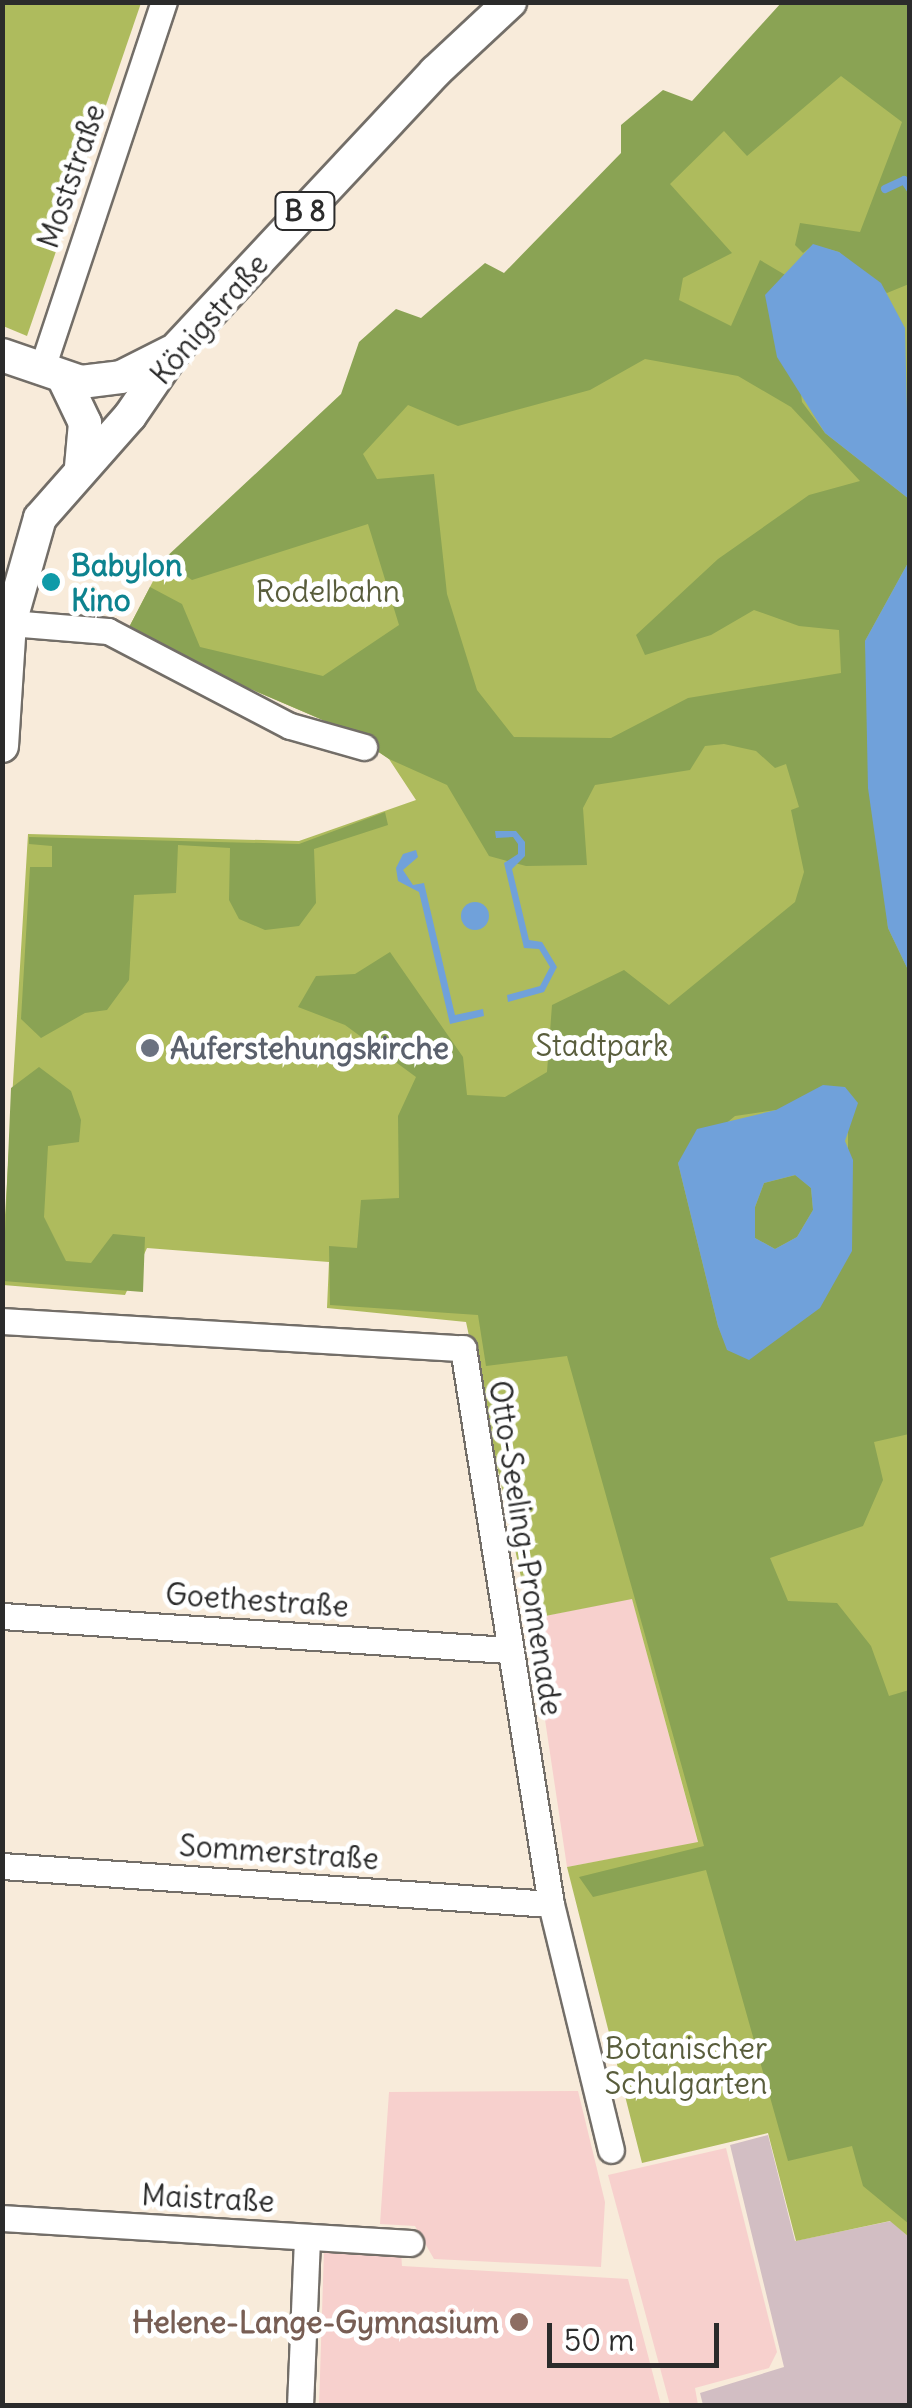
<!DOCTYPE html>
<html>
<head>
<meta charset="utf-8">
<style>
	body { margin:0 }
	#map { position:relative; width:912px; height:2408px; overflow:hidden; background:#f8ebda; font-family:Delius,sans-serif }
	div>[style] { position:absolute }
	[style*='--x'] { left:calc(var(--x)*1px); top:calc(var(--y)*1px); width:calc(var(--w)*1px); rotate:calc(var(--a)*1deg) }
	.built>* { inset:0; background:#f7d0cd }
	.industrial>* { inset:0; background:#d2bec3 }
	.green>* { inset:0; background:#aebb5d }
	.forest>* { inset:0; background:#8aa354 }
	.water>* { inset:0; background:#70a1da }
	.round { border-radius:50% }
	.stream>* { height:8px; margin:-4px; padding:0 4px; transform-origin:4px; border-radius:4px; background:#70a1da }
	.roads { filter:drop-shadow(2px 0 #736e68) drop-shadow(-2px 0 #736e68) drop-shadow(0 2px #736e68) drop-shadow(0 -2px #736e68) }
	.minor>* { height:25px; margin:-12.5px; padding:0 12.5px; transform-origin:12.5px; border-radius:12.5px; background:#fff }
	.major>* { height:32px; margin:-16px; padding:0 16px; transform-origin:16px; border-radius:16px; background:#fff }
	.dots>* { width:28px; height:28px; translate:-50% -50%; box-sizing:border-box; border:5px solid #fff; border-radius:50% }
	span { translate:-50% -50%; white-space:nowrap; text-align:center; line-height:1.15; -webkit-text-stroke:10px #fff; paint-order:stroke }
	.shield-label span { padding:2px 8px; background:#fff; border:2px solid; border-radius:8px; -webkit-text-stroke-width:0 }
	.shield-label { font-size:28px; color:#2b2b2b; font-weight:700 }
	.street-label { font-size:30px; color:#2b2b2b }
	.culture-label { font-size:30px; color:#0d838f; font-weight:700 }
	.left { translate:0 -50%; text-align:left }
	.park-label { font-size:30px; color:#595d3c }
	.worship-label { font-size:30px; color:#5b616d; font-weight:700 }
	.education-label { font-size:30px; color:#785e54; font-weight:700 }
	.right { translate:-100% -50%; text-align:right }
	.frame { position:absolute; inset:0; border:5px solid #2b2b2b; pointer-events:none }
	.scale { position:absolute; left:547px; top:2323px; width:172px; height:45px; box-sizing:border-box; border:5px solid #2b2b2b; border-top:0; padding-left:12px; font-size:30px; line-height:35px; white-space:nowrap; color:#2b2b2b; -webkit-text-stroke:8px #fff; paint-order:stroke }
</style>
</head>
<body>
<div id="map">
	<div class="built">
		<i style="clip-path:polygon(632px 1598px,698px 1843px,567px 1867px,530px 1619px)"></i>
		<i style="clip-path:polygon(578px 2091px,605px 2202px,601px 2267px,434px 2259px,415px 2226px,380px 2224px,389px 2092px)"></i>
		<i style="clip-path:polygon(726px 2148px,777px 2352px,769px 2368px,695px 2388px,698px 2405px,670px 2405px,608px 2175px)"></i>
		<i style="clip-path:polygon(324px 2250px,401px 2252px,402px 2266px,628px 2279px,661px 2405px,319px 2406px)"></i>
	</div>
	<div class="industrial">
		<i style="clip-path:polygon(768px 2135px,795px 2241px,891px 2221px,909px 2237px,909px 2405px,703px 2405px,700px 2393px,784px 2367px,730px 2145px)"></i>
	</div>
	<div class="green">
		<i style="clip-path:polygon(2px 3px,141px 3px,27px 336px,3px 326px)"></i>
		<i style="clip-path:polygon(909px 3px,909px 2237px,890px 2221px,796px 2241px,768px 2133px,642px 2163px,567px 1867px,698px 1842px,632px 1599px,530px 1619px,466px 1322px,327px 1308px,329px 1262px,147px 1248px,125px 1295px,3px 1285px,3px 1248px,28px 834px,299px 841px,416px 800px,389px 759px,346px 730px,125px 635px,164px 560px,632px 175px)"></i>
	</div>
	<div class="forest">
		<i style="clip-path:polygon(evenodd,781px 3px,909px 3px,909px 284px,887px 293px,839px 252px,813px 245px,803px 253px,795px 245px,800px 223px,860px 232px,902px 122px,841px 76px,747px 156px,724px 131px,670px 184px,732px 253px,683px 278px,679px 300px,731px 326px,760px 260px,787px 276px,802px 402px,825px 433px,909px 499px,909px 561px,865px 641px,888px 928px,909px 972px,909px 1434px,874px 1442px,883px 1480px,863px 1526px,770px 1558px,788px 1601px,837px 1603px,871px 1646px,889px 1696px,909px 1690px,909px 2224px,863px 2186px,852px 2146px,788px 2161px,706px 1870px,593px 1897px,579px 1877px,704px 1846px,567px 1356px,486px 1366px,478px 1315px,330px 1305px,329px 1246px,357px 1248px,361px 1200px,399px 1198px,398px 1116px,416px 1077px,345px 1025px,298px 1007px,316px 976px,355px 974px,390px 952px,463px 1057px,467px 1095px,505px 1097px,547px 1072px,552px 1005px,624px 970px,669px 1005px,795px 902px,804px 872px,791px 810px,799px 807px,786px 764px,775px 768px,756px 751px,724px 744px,705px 746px,690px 770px,595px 785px,583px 808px,587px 865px,526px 866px,489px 856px,447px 785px,389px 759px,346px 730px,125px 635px,150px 587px,182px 604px,200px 647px,323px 676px,399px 625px,368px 524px,192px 580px,163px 560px,341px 394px,359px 342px,396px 309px,421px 318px,485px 263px,504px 273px,621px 153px,621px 125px,663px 90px,692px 101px,781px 3px,645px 359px,738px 376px,791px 407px,860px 481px,809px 495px,718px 559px,636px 635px,645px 655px,711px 635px,754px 610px,799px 626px,839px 630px,841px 673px,688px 698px,611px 738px,514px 737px,477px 690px,447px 594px,434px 474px,377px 479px,363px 454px,408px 405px,458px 426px,590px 390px,645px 359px,781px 3px,776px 1110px,848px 1127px,848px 1154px,749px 1359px,728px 1350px,718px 1326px,678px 1163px,735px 1116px,776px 1110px)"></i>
		<i style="clip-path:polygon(385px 812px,388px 825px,314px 849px,316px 903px,299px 926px,265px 930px,239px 919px,229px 900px,230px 848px,178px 845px,176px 893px,134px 895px,129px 980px,107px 1010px,85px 1013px,41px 1038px,21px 1019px,30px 867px,52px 867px,52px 846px,29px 844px,29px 837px,299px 844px)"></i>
		<i style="clip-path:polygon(39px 1067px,71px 1091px,81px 1120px,79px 1142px,48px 1146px,44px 1217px,66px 1261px,91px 1263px,113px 1234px,145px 1237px,143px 1292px,3px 1281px,11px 1088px)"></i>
		<i style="clip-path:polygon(796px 1175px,811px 1188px,813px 1210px,797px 1237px,775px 1249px,755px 1238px,755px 1207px,764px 1183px)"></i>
	</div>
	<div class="water">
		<i style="clip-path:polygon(813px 244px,839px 252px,881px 283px,905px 328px,909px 499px,825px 433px,777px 357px,765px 295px)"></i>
		<i style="clip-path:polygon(909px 561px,910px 972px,909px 972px,888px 928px,868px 788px,865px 641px)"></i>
		<i style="clip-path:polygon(495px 831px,516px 831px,525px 842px,525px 856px,512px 869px,529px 940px,542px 942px,557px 967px,544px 992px,508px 1002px,507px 995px,540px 986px,550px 967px,539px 949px,524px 948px,504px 863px,518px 854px,518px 844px,513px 837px,496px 838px)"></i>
		<i style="clip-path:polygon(416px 850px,418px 857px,403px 870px,413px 885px,424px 883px,455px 1015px,483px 1009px,484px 1016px,450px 1024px,419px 892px,398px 881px,396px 868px,403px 854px)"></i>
		<i class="round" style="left:461px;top:902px;width:28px;height:28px"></i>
		<i style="clip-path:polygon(evenodd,823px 1085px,845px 1087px,858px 1103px,845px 1141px,853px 1160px,852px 1251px,820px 1308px,749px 1360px,727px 1350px,718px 1326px,678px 1163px,697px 1129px,776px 1110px,823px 1085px,795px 1175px,811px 1188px,813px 1210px,797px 1237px,775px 1249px,755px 1238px,755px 1207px,764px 1183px,795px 1175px)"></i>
	</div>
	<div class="stream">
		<i style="--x:885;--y:189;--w:21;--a:-25"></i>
		<i style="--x:904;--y:180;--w:11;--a:56"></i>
	</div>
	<div class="roads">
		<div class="minor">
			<i style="--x:41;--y:371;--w:389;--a:-71.6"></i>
			<i style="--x:10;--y:623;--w:98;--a:4.7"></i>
			<i style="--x:108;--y:631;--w:205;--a:27.6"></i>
			<i style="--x:290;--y:726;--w:77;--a:15.8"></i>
			<i style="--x:2;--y:1321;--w:462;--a:3.4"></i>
			<i style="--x:463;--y:1348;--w:563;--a:81.01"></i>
			<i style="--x:551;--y:1904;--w:253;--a:76.3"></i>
			<i style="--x:2;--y:1616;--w:506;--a:3.85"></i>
			<i style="--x:2;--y:1866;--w:550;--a:3.96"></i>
			<i style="--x:2;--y:2218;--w:409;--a:3.5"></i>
			<i style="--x:300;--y:2406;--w:169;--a:-87.6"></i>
		</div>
		<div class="major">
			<i style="--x:2;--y:355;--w:83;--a:18.9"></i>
			<i style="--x:81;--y:382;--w:40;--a:-7.1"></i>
			<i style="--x:121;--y:377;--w:56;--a:-26.6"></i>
			<i style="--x:63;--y:377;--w:51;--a:64.4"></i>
			<i style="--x:85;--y:423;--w:44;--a:95.2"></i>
			<i style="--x:2;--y:746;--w:123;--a:-86.3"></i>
			<i style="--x:10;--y:623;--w:109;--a:-74.1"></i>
			<i style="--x:40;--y:518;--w:136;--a:-48.6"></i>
			<i style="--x:130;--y:416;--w:80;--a:-55.7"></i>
			<i style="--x:175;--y:350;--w:381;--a:-46.9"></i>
			<i style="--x:435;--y:72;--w:103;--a:-43"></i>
		</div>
	</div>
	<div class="dots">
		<i style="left:51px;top:582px;background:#0f9aa8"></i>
		<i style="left:150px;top:1048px;background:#6b7280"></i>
		<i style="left:519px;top:2322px;background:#8d6e63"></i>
	</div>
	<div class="shield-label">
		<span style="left:305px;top:211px">B 8</span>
	</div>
	<div class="street-label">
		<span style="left:71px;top:176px;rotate:-71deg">Moststraße</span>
		<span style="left:209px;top:319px;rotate:-49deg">Königstraße</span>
		<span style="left:526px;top:1548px;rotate:81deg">Otto-Seeling-Promenade</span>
		<span style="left:257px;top:1600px;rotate:4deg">Goethestraße</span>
		<span style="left:279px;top:1852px;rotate:4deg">Sommerstraße</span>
		<span style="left:208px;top:2198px;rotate:3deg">Maistraße</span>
	</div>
	<div class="culture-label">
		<span class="left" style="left:71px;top:582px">Babylon<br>Kino</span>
	</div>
	<div class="park-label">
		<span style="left:328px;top:591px">Rodelbahn</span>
		<span style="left:602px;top:1045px">Stadtpark</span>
		<span style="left:686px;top:2065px">Botanischer<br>Schulgarten</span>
	</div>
	<div class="worship-label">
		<span class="left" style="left:170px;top:1048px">Auferstehungskirche</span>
	</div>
	<div class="education-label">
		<span class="right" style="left:499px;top:2322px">Helene-Lange-Gymnasium</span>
	</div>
	<div class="frame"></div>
	<div class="scale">50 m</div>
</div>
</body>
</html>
